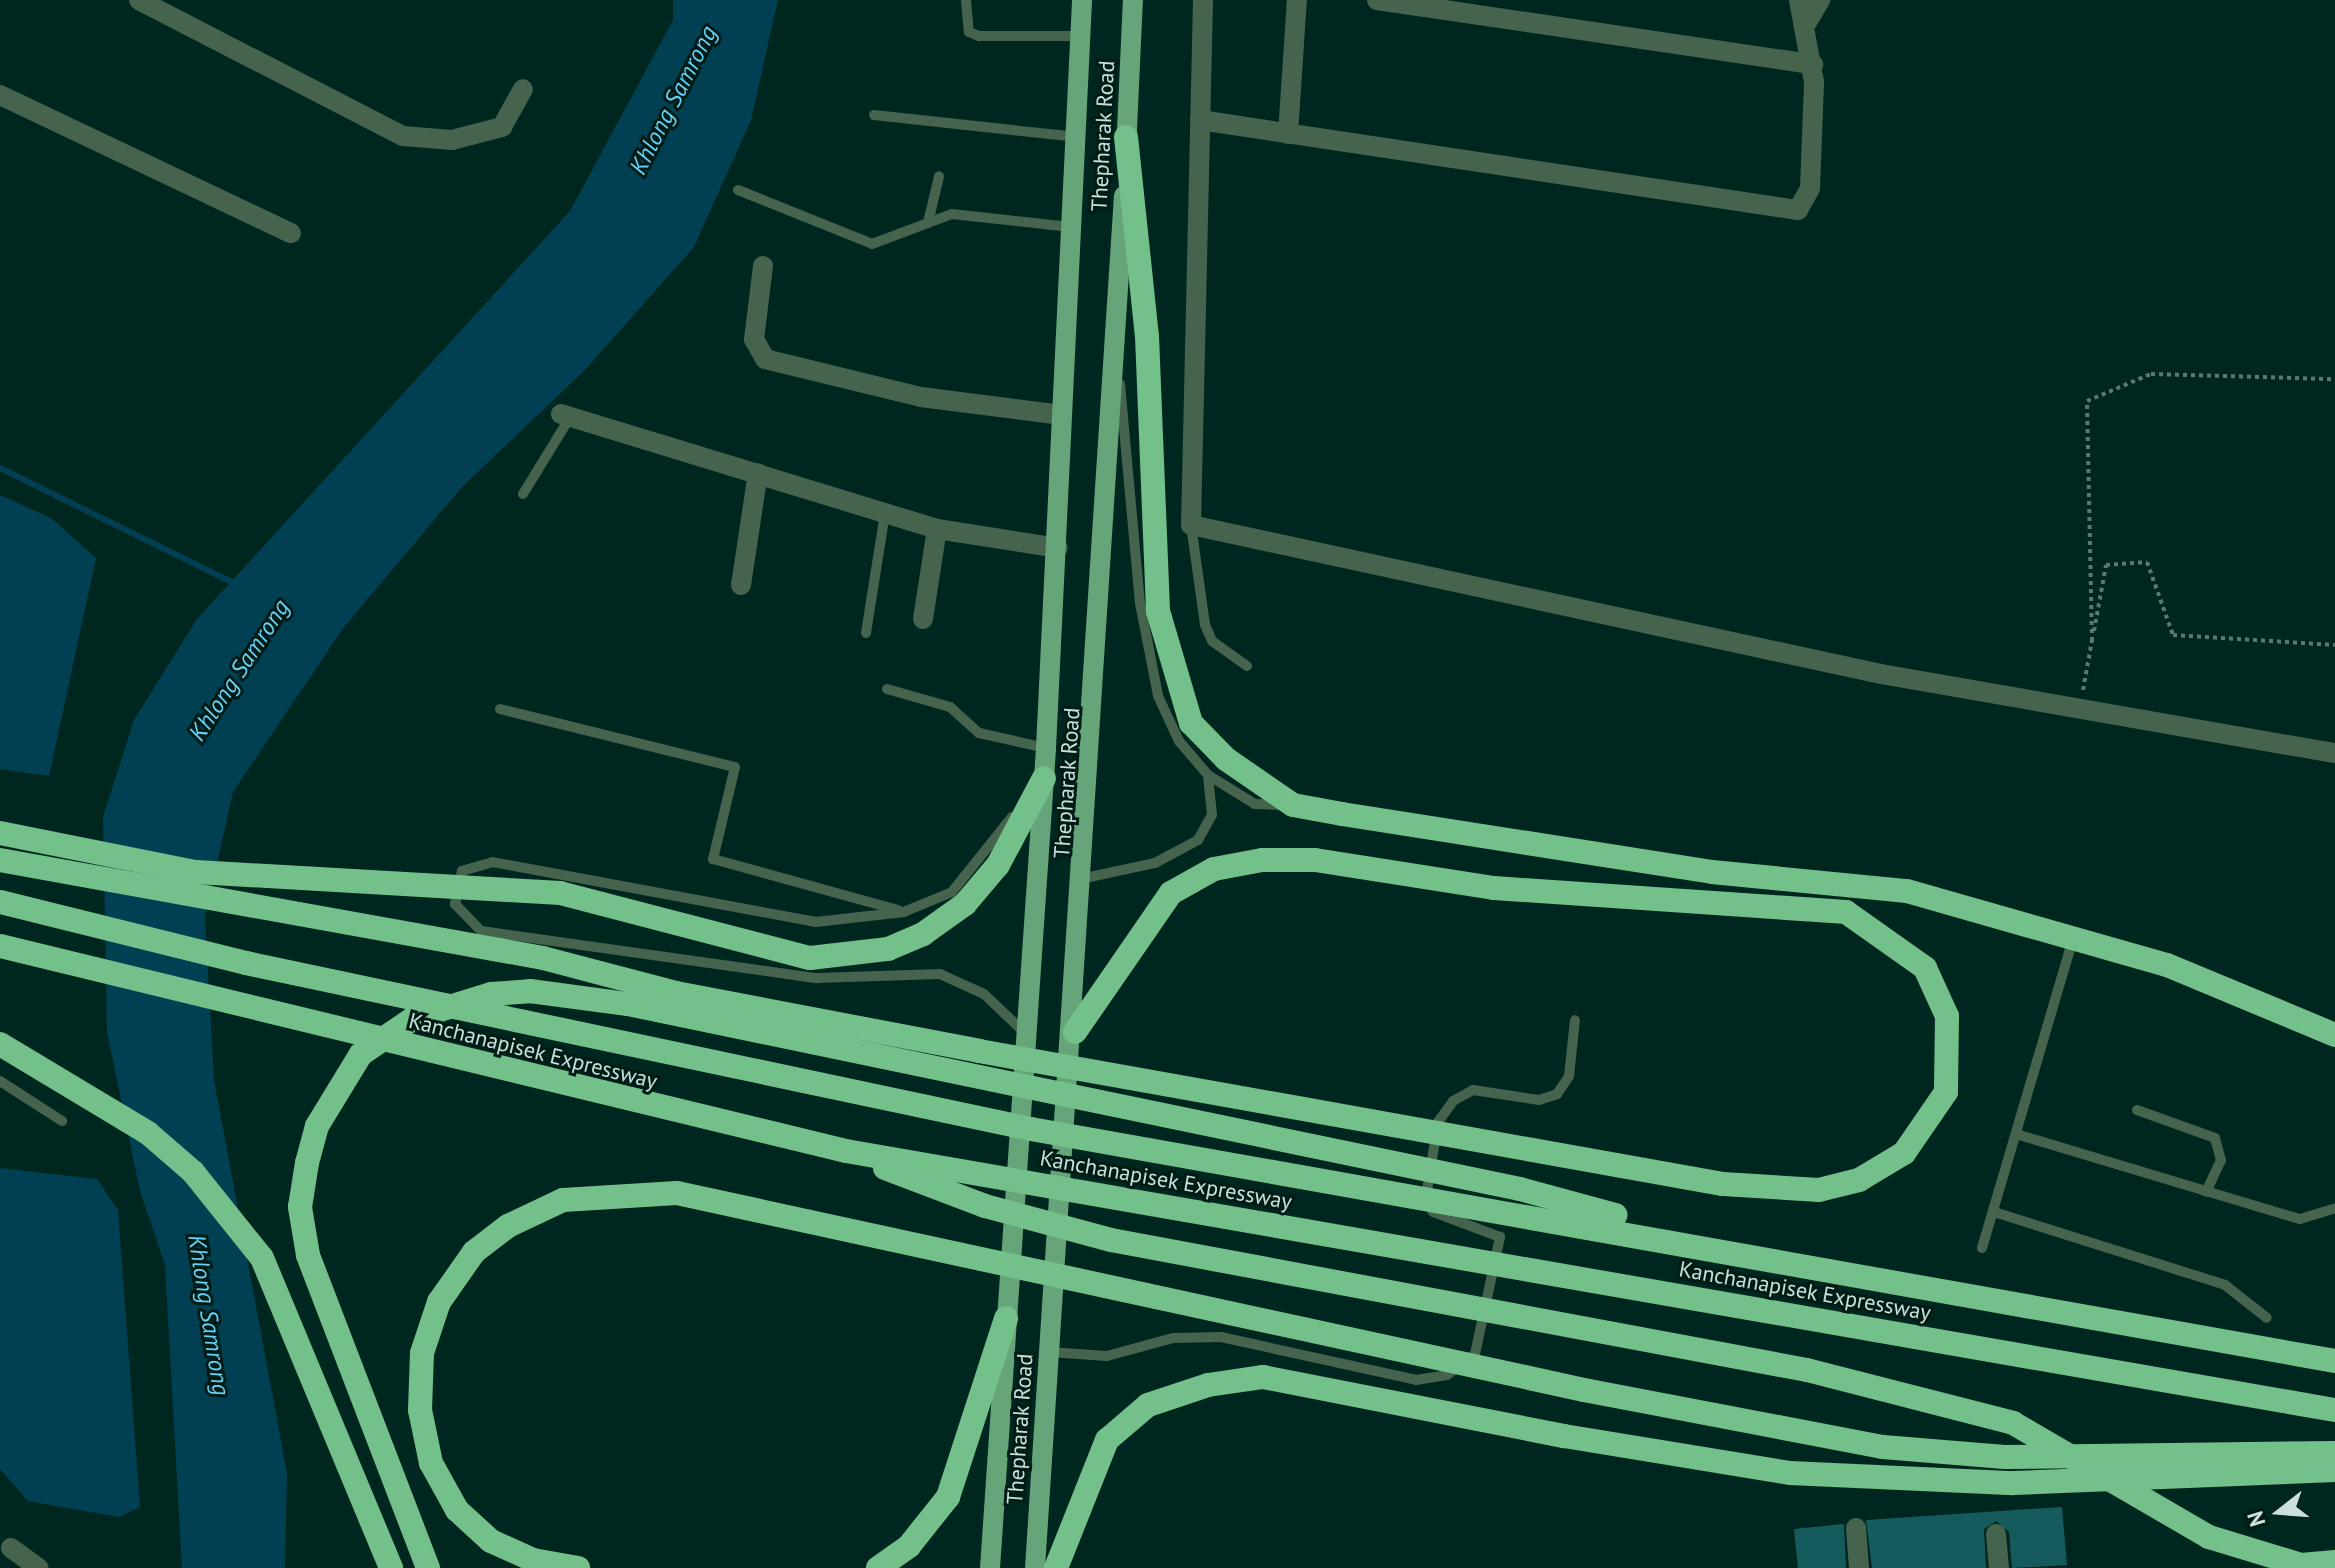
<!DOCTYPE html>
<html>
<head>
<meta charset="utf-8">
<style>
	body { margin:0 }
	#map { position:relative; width:2335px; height:1568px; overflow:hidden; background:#00271f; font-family:"PT Sans",sans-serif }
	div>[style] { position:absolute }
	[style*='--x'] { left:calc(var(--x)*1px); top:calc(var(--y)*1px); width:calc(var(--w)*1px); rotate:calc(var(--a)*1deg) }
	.water>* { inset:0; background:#004052 }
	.stream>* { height:6px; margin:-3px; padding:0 3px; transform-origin:3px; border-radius:3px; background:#004052 }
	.building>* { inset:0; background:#155b5e }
	.path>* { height:4px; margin-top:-2px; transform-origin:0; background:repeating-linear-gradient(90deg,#5a7972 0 4px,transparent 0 8px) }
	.lane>* { height:10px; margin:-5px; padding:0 5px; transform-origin:5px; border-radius:5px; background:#45634d }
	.street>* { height:20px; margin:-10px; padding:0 10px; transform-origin:10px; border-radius:10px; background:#45634d }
	.primary>* { height:20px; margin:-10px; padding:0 10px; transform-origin:10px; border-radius:10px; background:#66a579 }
	.highway>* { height:24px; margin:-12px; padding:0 12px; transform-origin:12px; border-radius:12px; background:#73c08a }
	.highway-bridge>* { height:24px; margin:-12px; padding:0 12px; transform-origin:12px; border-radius:12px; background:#73c08a }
	span { translate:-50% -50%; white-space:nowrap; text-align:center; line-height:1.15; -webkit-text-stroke:6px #001c16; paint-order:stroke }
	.street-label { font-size:22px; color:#cbe0da }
	.water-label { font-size:24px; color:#65d1f7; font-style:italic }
	.north { position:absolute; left:2239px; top:1472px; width:80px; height:80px; -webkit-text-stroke:6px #001c16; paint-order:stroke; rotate:253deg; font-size:22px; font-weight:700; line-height:32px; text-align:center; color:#cbe0da }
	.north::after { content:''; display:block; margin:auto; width:28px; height:36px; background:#cbe0da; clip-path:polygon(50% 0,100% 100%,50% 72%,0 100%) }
</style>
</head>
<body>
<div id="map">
	<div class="water">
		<i style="clip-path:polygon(673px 0,778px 0,751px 120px,694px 247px,584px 371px,462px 487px,344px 627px,233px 792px,205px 917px,214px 1080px,287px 1473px,285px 1568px,182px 1568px,165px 1265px,140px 1191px,107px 1032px,103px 817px,134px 720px,197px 619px,570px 211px,673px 20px)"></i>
		<i style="clip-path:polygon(0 495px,51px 518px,96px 558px,49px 776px,0 769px)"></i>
		<i style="clip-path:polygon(0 1168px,97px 1179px,118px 1210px,140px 1507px,119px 1517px,28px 1501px,0 1469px)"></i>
	</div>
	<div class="stream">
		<i style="--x:0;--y:468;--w:261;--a:26.2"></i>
	</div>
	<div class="building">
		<i style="clip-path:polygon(2062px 1507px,2067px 1565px,2012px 1568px,2009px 1532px,1996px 1521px,1984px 1529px,1986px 1568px,1872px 1568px,1866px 1520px)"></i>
		<i style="clip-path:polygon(1844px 1524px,1846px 1568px,1798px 1568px,1794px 1529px)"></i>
	</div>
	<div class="path">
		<i style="--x:2094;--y:631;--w:67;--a:-79.7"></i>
		<i style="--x:2106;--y:565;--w:41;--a:-4.2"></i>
		<i style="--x:2147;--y:562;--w:77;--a:70.4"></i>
		<i style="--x:2173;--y:635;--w:162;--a:3.5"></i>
		<i style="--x:2092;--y:641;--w:240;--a:-91.2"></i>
		<i style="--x:2087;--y:401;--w:69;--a:-22.9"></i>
		<i style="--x:2151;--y:374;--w:184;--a:1.6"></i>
		<i style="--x:2083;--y:690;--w:51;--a:-79.8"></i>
	</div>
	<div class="lane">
		<i style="--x:966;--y:0;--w:32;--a:85"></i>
		<i style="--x:969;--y:32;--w:11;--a:22"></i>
		<i style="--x:979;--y:36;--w:101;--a:0"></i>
		<i style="--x:874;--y:115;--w:202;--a:6.2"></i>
		<i style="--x:738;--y:190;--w:144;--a:21.9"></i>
		<i style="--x:872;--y:244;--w:85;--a:-20.6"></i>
		<i style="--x:952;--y:214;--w:119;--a:6.3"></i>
		<i style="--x:928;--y:223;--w:48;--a:-76.8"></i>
		<i style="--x:1120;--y:384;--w:220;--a:84.8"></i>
		<i style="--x:1140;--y:603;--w:95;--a:79"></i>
		<i style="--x:1158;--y:696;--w:50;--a:65"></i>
		<i style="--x:1179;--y:741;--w:45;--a:49.5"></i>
		<i style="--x:1208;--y:775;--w:55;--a:31.7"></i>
		<i style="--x:1255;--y:804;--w:28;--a:2"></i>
		<i style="--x:523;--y:494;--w:94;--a:-58.5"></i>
		<i style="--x:1191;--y:525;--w:101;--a:82"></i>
		<i style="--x:1205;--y:625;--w:17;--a:66"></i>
		<i style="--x:1212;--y:641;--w:43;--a:35.5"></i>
		<i style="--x:866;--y:633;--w:121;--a:-81"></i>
		<i style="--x:887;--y:689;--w:66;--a:15.9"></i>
		<i style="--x:950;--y:707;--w:39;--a:42"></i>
		<i style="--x:979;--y:733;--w:69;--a:12.6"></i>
		<i style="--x:500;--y:709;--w:242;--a:13.9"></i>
		<i style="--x:735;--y:767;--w:95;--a:103.4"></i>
		<i style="--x:713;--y:859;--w:192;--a:15.4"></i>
		<i style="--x:1012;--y:817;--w:96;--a:128.7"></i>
		<i style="--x:952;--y:892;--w:52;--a:157.4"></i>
		<i style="--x:904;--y:912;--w:89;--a:173.5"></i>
		<i style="--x:816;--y:922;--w:329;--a:-169.5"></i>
		<i style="--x:493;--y:862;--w:32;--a:164"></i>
		<i style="--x:462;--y:871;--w:34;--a:102"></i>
		<i style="--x:455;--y:904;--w:37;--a:46"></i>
		<i style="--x:481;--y:931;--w:339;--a:8"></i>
		<i style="--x:817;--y:978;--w:123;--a:-1.9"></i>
		<i style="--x:940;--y:974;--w:48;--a:24.4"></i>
		<i style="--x:984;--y:994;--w:58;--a:43.6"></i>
		<i style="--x:1085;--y:878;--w:72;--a:-12.1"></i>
		<i style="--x:1155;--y:863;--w:49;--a:-28.1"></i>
		<i style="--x:1198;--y:840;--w:29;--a:-61"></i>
		<i style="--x:1212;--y:815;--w:40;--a:-95.7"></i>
		<i style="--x:0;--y:1081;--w:74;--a:32.8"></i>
		<i style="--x:2137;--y:1110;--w:83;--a:19.7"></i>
		<i style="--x:2215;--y:1138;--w:23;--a:75"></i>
		<i style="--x:2221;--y:1160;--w:35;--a:115"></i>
		<i style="--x:2016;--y:1134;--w:296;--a:16.7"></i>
		<i style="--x:2300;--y:1219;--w:37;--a:-17"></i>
		<i style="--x:1426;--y:1197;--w:76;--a:-80.9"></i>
		<i style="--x:1438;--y:1122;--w:26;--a:-54"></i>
		<i style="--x:1453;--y:1101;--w:23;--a:-29"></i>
		<i style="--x:1473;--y:1090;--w:67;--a:8.6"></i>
		<i style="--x:1539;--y:1100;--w:19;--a:-18"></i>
		<i style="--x:1557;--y:1094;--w:22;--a:-56"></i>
		<i style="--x:1569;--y:1076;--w:56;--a:-83.9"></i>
		<i style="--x:1994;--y:1212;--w:242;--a:17.5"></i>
		<i style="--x:2225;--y:1285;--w:53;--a:38.2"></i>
		<i style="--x:1982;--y:1248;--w:322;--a:-73.6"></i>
		<i style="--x:1049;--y:1352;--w:58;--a:3.9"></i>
		<i style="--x:1107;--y:1356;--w:68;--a:-15.3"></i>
		<i style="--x:1173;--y:1338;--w:48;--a:-1.2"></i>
		<i style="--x:1221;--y:1337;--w:200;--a:12.4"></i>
		<i style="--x:1416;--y:1380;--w:31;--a:-9"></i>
		<i style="--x:1447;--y:1375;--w:35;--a:-37"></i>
		<i style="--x:1475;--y:1354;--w:120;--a:-77.9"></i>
		<i style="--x:1500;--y:1237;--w:72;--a:-159.5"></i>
	</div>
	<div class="street">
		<i style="--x:139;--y:0;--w:297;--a:27.3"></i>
		<i style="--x:403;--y:136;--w:49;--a:4.7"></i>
		<i style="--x:452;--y:140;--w:52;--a:-14.6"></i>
		<i style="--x:502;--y:127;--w:43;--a:-61.1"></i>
		<i style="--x:1203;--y:0;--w:525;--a:91.31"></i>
		<i style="--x:1191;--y:525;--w:706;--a:12.19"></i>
		<i style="--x:1881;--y:674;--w:461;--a:9.9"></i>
		<i style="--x:1377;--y:0;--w:441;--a:8.4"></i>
		<i style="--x:1807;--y:22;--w:26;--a:-59"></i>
		<i style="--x:0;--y:95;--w:322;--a:25.4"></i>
		<i style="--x:1200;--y:120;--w:605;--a:8.56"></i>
		<i style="--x:1798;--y:210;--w:25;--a:-61"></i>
		<i style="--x:1810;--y:188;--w:106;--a:-87.8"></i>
		<i style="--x:1814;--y:82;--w:83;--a:-100.4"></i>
		<i style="--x:1288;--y:134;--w:134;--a:-86.2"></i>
		<i style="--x:763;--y:266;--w:74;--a:97"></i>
		<i style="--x:754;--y:339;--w:23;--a:61"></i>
		<i style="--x:765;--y:359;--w:161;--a:13.7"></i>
		<i style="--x:921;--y:397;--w:142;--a:7.3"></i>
		<i style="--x:561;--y:414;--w:393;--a:17"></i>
		<i style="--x:937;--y:529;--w:122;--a:8.9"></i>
		<i style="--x:741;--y:585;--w:113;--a:-81.4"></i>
		<i style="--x:923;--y:619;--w:91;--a:-81.2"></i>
		<i style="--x:1856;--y:1528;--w:40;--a:85.7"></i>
		<i style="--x:1996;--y:1534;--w:34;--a:85"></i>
		<i style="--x:11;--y:1548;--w:34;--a:36"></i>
	</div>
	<div class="primary">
		<i style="--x:1126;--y:152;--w:152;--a:-87.4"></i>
		<i style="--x:990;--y:1568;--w:822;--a:-86.09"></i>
		<i style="--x:1046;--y:748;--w:749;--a:-87.24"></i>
		<i style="--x:1035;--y:1568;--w:1375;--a:-86.29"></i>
	</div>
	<div class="highway">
		<i style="--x:1126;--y:137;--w:200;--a:84"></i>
		<i style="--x:1147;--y:336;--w:275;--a:87.7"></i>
		<i style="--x:1158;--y:611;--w:117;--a:73.6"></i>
		<i style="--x:1191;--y:723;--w:50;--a:45.8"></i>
		<i style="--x:1226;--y:759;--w:81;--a:34.5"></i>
		<i style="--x:1293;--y:805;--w:50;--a:10.4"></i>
		<i style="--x:1342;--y:814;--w:375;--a:8.9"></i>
		<i style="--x:1712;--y:872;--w:196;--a:5.6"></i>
		<i style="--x:1907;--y:891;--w:270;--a:15.9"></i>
		<i style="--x:2167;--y:965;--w:182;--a:22.6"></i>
		<i style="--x:923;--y:934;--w:52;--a:-35.5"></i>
		<i style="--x:965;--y:904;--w:51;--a:-49.8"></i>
		<i style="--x:998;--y:865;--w:98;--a:-62.1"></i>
		<i style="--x:1075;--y:1032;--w:169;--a:-55.4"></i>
		<i style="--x:1171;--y:893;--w:49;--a:-29.2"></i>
		<i style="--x:1214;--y:869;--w:49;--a:-10.6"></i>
		<i style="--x:1262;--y:860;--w:53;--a:0"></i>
		<i style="--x:1315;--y:860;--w:181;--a:8.9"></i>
		<i style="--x:1494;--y:888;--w:353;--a:3.9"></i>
		<i style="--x:1846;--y:912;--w:97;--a:35.3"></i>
		<i style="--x:1925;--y:968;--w:53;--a:65.4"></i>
		<i style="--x:1947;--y:1016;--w:76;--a:90.8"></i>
		<i style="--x:1946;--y:1092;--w:74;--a:124.5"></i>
		<i style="--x:1904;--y:1153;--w:52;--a:149"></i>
		<i style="--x:1859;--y:1180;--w:41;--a:166"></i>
		<i style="--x:1819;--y:1190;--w:96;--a:-176.4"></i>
		<i style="--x:0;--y:1044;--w:173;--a:31"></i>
		<i style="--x:148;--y:1133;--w:60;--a:40.9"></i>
		<i style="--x:193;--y:1172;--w:110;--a:51.3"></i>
		<i style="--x:262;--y:1258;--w:336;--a:67.4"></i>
		<i style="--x:1807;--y:1370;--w:213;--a:14.4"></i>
		<i style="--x:2013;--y:1423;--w:227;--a:30.2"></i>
		<i style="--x:2209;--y:1537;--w:96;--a:16.9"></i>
		<i style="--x:2301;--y:1565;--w:34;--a:-5"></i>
		<i style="--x:420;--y:1410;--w:54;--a:78.3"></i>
		<i style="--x:431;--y:1463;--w:54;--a:61"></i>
		<i style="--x:457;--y:1510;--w:46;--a:42.4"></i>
		<i style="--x:491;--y:1541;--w:46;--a:24.3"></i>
		<i style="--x:533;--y:1560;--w:46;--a:10.1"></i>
		<i style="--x:428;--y:1568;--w:335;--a:-111"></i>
		<i style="--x:308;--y:1255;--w:49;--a:-99.5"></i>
		<i style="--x:300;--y:1207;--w:45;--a:-81"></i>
		<i style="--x:307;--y:1163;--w:38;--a:-75"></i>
		<i style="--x:317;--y:1126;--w:84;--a:-58.6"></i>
		<i style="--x:361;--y:1054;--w:64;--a:-34.2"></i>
		<i style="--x:414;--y:1018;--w:81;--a:-17.3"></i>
		<i style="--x:491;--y:994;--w:39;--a:-4"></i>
		<i style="--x:878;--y:1568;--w:38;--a:-35"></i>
		<i style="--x:909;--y:1546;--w:63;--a:-51.5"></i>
		<i style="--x:948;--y:1497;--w:188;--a:-72"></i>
		<i style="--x:1056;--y:1568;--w:138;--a:-68.3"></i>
		<i style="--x:1107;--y:1440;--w:54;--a:-40.5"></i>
		<i style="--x:1148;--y:1405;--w:63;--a:-18.4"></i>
		<i style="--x:1208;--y:1385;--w:56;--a:-8.3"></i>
		<i style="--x:1263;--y:1377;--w:307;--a:11.1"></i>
	</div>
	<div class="highway-bridge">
		<i style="--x:0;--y:833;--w:200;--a:11.3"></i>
		<i style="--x:196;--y:872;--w:365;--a:3.3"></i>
		<i style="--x:560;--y:893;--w:258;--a:14.6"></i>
		<i style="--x:810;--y:958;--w:79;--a:-6.6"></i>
		<i style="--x:888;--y:949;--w:38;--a:-23"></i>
		<i style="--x:0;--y:860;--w:552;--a:10.23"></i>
		<i style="--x:543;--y:958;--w:138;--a:14.7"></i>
		<i style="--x:676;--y:993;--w:309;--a:10.8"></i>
		<i style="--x:979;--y:1051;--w:756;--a:10.14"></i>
		<i style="--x:0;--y:902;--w:253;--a:13.9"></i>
		<i style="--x:246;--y:963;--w:802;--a:11.94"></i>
		<i style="--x:1031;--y:1129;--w:1324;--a:10.09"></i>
		<i style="--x:0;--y:946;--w:870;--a:13.62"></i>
		<i style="--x:846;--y:1151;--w:1511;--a:9.87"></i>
		<i style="--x:530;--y:991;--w:99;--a:7.6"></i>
		<i style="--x:628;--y:1004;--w:911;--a:11.72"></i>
		<i style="--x:1520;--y:1189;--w:99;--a:15.2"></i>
		<i style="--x:885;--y:1168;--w:107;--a:20.8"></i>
		<i style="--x:985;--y:1206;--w:131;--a:15.1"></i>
		<i style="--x:1111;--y:1240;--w:708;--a:10.58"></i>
		<i style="--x:420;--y:1410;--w:57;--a:-88"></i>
		<i style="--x:422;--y:1353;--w:54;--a:-71.6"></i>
		<i style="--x:439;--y:1302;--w:61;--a:-55"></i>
		<i style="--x:474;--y:1252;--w:43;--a:-37.4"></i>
		<i style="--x:508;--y:1226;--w:61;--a:-25.3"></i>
		<i style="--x:563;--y:1200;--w:114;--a:-3.5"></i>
		<i style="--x:677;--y:1193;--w:928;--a:12.25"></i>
		<i style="--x:1584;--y:1390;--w:304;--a:10.8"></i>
		<i style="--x:1883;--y:1447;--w:122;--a:4.7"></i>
		<i style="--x:2005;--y:1457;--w:330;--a:-0.7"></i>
		<i style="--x:1564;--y:1436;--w:229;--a:9.3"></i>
		<i style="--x:1790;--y:1473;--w:224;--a:2.6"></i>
		<i style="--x:2014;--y:1483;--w:321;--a:-2.3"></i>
	</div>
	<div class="street-label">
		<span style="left:1103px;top:136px;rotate:-87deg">Thepharak Road</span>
		<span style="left:1067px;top:783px;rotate:-86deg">Thepharak Road</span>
		<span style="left:533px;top:1051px;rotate:14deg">Kanchanapisek Expressway</span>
		<span style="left:1166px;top:1180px;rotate:10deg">Kanchanapisek Expressway</span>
		<span style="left:1805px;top:1291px;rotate:10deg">Kanchanapisek Expressway</span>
		<span style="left:1020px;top:1429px;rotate:-86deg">Thepharak Road</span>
	</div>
	<div class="water-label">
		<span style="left:673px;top:100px;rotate:-63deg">Khlong Samrong</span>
		<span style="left:239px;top:670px;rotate:-57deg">Khlong Samrong</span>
		<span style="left:209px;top:1315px;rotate:81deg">Khlong Samrong</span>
	</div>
	<div class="north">N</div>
</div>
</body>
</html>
